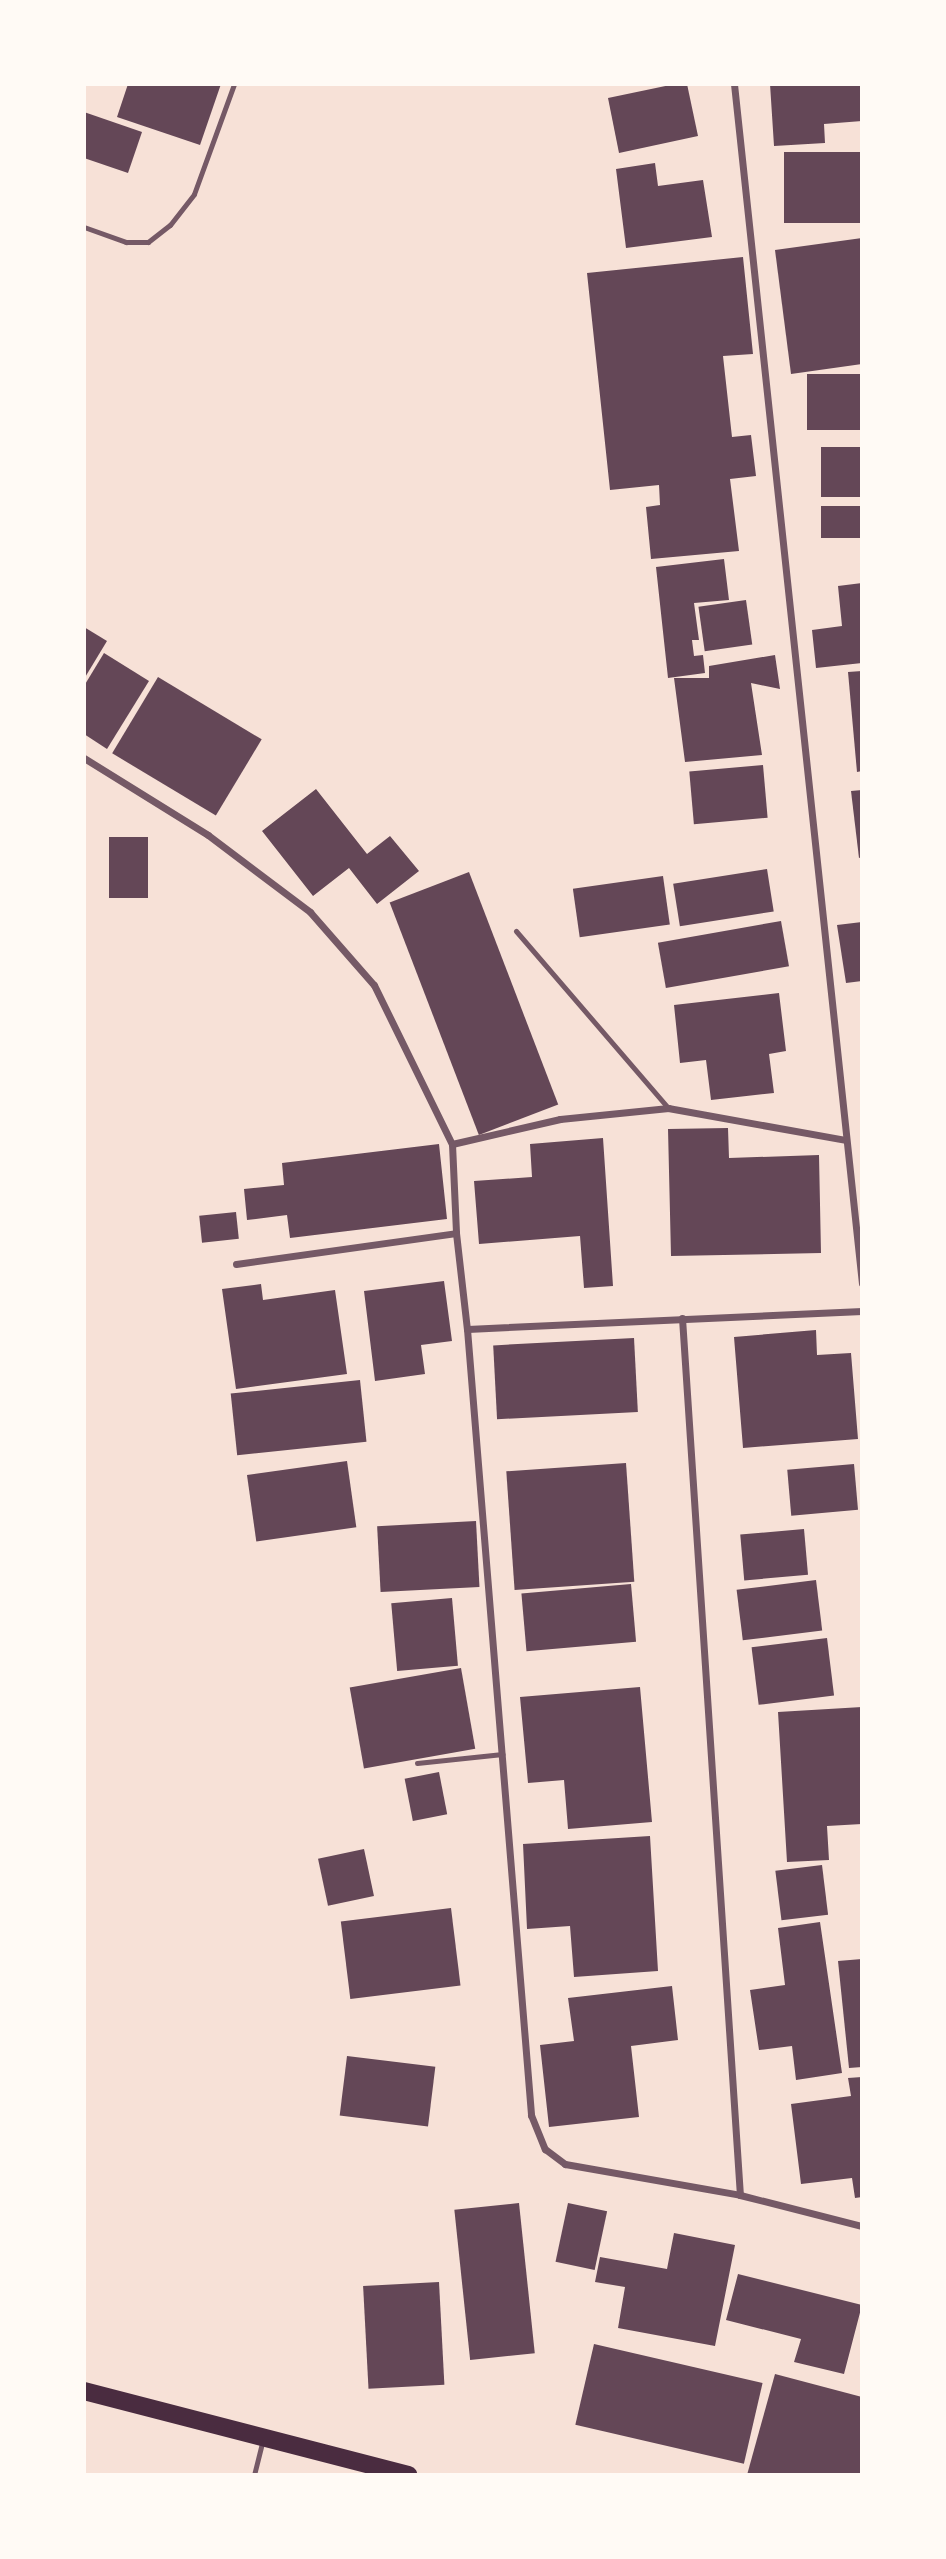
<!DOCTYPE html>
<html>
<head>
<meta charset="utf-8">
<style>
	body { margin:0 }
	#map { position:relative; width:946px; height:2559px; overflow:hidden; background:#f7e1d7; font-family:Lato,sans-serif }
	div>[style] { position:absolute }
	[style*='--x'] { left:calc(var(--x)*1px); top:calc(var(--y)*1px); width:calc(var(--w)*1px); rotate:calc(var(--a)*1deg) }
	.building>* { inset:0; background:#644757; transform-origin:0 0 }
	.service>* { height:5px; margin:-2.5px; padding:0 2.5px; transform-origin:2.5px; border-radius:2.5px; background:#755966 }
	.minor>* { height:7px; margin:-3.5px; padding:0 3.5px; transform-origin:3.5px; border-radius:3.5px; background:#755966 }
	.primary>* { height:18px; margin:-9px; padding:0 9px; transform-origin:9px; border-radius:9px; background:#4a2c40 }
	span { translate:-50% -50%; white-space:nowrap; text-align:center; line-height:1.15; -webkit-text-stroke:7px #fffaf5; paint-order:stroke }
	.frame { position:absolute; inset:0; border:86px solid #fffaf5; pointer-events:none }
</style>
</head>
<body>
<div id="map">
	<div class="building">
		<i style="clip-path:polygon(128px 84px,221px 84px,200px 145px,117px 117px)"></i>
		<i style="clip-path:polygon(675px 84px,687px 84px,698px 136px,619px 153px,608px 98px)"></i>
		<i style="clip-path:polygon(770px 84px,862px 84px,862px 121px,824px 124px,825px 143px,774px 146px)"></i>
		<i style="clip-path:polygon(84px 112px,142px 132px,128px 173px,84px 158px)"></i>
		<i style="left:862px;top:152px;width:71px;height:78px;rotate:90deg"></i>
		<i style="clip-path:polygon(655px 163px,658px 186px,703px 180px,712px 237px,626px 248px,616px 169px)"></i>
		<i style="clip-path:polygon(862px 238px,862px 364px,791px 374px,775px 250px)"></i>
		<i style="clip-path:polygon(743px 257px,753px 354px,723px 356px,732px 437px,751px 435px,756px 476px,730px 479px,739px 551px,651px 559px,646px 507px,660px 505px,659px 485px,610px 490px,587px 273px)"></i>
		<i style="left:862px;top:374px;width:56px;height:55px;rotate:90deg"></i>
		<i style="left:862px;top:447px;width:50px;height:41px;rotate:90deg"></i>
		<i style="left:862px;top:506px;width:32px;height:41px;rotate:90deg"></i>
		<i style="clip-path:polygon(724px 559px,729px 600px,694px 603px,699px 640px,692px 640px,694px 656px,703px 655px,705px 673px,668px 678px,656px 567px)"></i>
		<i style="clip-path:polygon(862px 583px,862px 663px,816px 668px,812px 630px,842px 626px,838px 586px)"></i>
		<i style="left:746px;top:600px;width:45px;height:48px;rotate:82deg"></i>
		<i style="clip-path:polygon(84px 627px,107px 641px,84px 679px)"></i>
		<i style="clip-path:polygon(104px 653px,149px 681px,107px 749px,84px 734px,84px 686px)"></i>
		<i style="clip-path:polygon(775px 655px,780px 689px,751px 683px,762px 755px,685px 762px,674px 678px,709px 678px,709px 666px)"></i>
		<i style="clip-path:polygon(862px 671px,862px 771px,857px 772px,848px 672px)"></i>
		<i style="left:158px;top:677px;width:121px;height:89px;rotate:31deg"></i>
		<i style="left:763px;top:765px;width:53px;height:74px;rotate:85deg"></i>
		<i style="clip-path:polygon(316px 789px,367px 854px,390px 836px,419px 871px,377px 904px,349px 868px,313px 896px,262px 831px)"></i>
		<i style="clip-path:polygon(862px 790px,862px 857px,859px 858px,851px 791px)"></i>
		<i style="left:109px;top:837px;width:39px;height:61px"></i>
		<i style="left:767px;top:869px;width:43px;height:95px;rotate:81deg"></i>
		<i style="left:469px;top:872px;width:249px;height:85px;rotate:69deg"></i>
		<i style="left:663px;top:876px;width:49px;height:91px;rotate:82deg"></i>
		<i style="left:781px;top:921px;width:46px;height:125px;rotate:80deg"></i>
		<i style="clip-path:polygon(862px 922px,862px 981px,846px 983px,837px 925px)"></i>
		<i style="clip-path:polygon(779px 993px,786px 1051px,769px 1054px,774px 1093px,711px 1100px,706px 1060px,680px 1063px,674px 1005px)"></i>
		<i style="clip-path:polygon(728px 1128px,729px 1158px,819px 1155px,821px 1253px,671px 1256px,668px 1129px)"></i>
		<i style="clip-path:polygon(603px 1138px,613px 1286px,584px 1288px,580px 1236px,479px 1244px,474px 1181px,532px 1177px,530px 1144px)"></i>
		<i style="clip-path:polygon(439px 1144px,447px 1219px,290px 1238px,287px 1215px,247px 1220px,244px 1189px,284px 1185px,282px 1163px)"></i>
		<i style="left:236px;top:1212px;width:27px;height:37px;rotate:84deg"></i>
		<i style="clip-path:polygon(444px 1281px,452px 1341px,421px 1345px,425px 1374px,375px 1381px,364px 1291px)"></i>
		<i style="clip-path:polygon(261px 1284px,263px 1300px,335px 1290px,347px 1374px,236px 1389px,222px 1289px)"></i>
		<i style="clip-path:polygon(816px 1330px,817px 1355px,851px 1353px,858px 1439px,743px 1448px,734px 1337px)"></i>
		<i style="left:634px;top:1338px;width:74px;height:141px;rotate:87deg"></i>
		<i style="left:360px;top:1380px;width:62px;height:130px;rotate:84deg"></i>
		<i style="left:347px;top:1461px;width:67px;height:101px;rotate:82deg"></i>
		<i style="left:626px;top:1463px;width:119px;height:120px;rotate:86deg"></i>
		<i style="left:854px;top:1464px;width:46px;height:67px;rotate:85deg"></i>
		<i style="left:476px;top:1521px;width:66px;height:99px;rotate:87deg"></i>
		<i style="left:804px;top:1529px;width:46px;height:64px;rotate:85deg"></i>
		<i style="left:816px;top:1580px;width:51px;height:80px;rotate:83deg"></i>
		<i style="left:631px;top:1584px;width:58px;height:110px;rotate:85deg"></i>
		<i style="left:452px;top:1598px;width:68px;height:61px;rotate:85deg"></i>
		<i style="left:827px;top:1638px;width:58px;height:76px;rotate:83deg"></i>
		<i style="left:461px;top:1668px;width:82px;height:113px;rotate:80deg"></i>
		<i style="clip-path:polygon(640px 1687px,652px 1822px,568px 1829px,564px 1780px,528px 1783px,520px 1697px)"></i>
		<i style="clip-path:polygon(862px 1707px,862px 1824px,827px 1826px,829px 1860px,787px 1862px,778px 1712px)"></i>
		<i style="left:439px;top:1772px;width:43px;height:35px;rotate:79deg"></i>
		<i style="clip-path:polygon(650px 1836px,658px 1971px,574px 1977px,570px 1926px,527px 1929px,523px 1844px)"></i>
		<i style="left:364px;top:1849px;width:48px;height:47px;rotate:78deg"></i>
		<i style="left:822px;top:1865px;width:50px;height:47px;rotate:83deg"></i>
		<i style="left:451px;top:1908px;width:78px;height:111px;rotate:83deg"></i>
		<i style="clip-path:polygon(820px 1922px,842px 2073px,796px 2080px,792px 2046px,759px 2050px,750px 1990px,785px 1985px,778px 1928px)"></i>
		<i style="clip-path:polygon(862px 1959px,862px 2067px,849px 2068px,838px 1961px)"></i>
		<i style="clip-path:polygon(672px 1986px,678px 2040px,631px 2046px,639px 2117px,549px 2127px,540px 2045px,574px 2041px,568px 1998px)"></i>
		<i style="left:347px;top:2056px;width:89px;height:60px;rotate:7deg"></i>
		<i style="clip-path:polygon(862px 2077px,862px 2197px,855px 2198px,852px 2178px,801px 2184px,791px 2104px,851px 2096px,848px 2078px)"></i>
		<i style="left:519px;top:2203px;width:151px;height:65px;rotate:84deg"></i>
		<i style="left:568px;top:2203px;width:40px;height:60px;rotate:12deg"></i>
		<i style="clip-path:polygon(674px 2233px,735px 2245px,715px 2346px,618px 2328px,625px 2287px,595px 2282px,600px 2257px,667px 2269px)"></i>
		<i style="clip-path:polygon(738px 2274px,862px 2305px,844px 2374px,794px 2362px,801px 2339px,726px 2320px)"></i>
		<i style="left:439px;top:2282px;width:103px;height:76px;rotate:87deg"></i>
		<i style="left:594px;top:2344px;width:173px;height:83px;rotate:13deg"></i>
		<i style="clip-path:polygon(775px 2374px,862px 2397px,862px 2475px,747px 2475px)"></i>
	</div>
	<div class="service">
		<i style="--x:84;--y:227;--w:45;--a:19.7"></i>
		<i style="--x:126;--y:242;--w:22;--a:0"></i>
		<i style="--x:148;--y:242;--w:28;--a:-38"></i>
		<i style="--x:170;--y:225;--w:39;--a:-52"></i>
		<i style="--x:194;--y:194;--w:117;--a:-70"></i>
		<i style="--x:516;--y:931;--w:233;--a:49.3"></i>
		<i style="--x:417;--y:1763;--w:86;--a:-6"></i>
		<i style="--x:254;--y:2475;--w:36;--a:-76"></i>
	</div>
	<div class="minor">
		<i style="--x:734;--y:84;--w:1206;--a:83.91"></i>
		<i style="--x:84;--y:758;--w:146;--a:31.8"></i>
		<i style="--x:208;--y:835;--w:128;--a:37"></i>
		<i style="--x:310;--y:912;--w:97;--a:48.8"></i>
		<i style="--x:374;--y:985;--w:177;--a:63.9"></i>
		<i style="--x:452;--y:1144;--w:89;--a:87.4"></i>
		<i style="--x:452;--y:1144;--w:111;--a:-13"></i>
		<i style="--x:560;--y:1119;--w:109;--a:-5.8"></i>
		<i style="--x:668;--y:1108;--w:180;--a:10.2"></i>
		<i style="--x:236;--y:1264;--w:222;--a:-8"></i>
		<i style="--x:456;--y:1233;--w:97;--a:83.5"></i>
		<i style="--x:862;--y:1311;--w:395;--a:177.4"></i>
		<i style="--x:467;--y:1329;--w:789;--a:85.34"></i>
		<i style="--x:531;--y:2115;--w:37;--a:68"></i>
		<i style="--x:545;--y:2149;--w:25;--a:37"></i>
		<i style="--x:565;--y:2164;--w:178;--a:10"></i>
		<i style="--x:740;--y:2195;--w:126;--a:14.3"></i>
		<i style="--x:682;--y:1318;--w:879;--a:86.22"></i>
	</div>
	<div class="primary">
		<i style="--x:84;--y:2391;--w:335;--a:14.5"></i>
	</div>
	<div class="frame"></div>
</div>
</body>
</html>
